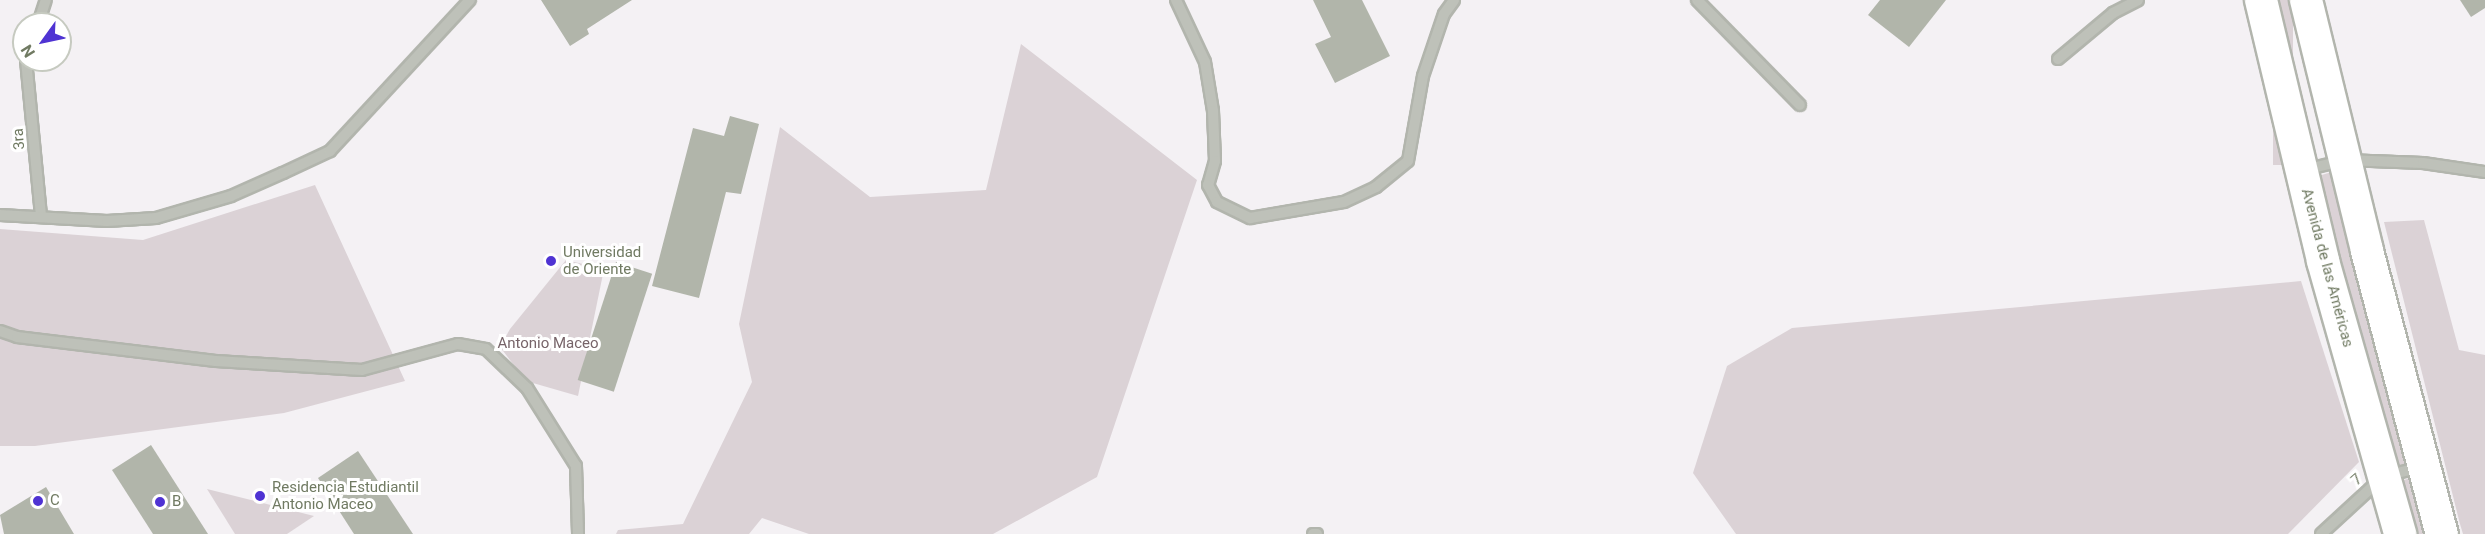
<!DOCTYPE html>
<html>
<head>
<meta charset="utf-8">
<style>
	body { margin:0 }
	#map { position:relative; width:2485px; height:534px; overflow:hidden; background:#f4f1f4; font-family:Roboto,sans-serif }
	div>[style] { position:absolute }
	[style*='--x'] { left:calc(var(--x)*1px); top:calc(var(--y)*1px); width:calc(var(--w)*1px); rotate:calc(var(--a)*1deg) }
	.green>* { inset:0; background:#dbd2d6; transform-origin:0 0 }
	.building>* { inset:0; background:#b1b5aa; transform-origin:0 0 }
	.roads { filter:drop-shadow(2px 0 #b2b5ad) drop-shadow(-2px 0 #b2b5ad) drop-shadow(0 2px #b2b5ad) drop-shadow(0 -2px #b2b5ad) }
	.minor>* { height:10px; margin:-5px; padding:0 5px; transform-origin:5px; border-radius:5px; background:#bec1b9 }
	.major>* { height:32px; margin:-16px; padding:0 16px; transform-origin:16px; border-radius:16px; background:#fff }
	.dots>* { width:16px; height:16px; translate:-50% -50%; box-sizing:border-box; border:3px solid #fff; border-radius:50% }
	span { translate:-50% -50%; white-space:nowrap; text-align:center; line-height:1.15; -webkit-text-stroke:6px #fff; paint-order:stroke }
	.street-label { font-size:15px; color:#707a62 }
	.poi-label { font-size:15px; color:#707a62 }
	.left { translate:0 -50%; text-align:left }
	.park-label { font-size:15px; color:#776469 }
	.north { position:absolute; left:12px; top:12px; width:60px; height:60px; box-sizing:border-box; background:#fff; border:2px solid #c6cac0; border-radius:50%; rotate:237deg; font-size:16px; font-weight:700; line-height:24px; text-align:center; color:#707a62 }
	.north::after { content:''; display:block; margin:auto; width:21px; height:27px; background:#4f33d3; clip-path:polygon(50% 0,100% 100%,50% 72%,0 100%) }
</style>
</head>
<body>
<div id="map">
	<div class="green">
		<i style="left:2273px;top:0;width:20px;height:165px"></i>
		<i style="clip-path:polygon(1021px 44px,1197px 180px,1097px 477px,993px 534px,809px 534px,762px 518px,749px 534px,616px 534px,618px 530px,683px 524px,752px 382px,739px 324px,780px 127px,870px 197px,986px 190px)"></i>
		<i style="clip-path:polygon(2335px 171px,2410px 463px,2393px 467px,2315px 177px)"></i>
		<i style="clip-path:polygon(315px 185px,405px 381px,284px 413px,35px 446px,0 446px,0 229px,143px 240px)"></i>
		<i style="clip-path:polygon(2424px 220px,2459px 350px,2485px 355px,2485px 534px,2463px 534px,2460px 524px,2384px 222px)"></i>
		<i style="clip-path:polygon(566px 260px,604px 269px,578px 396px,526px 381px,500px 347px,510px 329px)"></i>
		<i style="clip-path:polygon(2301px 281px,2359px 462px,2288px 534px,1736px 534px,1693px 473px,1727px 366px,1792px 328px)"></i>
		<i style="left:2414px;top:477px;width:59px;height:17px;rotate:74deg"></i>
		<i style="clip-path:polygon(207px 489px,314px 516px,287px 534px,235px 534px)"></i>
	</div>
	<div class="building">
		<i style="clip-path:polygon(541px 0,632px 0,587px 29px,589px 34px,570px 46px)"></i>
		<i style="clip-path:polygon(1313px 0,1362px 0,1390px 56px,1335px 83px,1315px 44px,1331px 37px)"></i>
		<i style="clip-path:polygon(1880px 0,1946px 0,1909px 47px,1868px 15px)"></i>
		<i style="clip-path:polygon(2460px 0,2485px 0,2485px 8px,2471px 17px)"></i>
		<i style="clip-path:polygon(730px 116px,759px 124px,741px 194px,726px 192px,699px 298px,652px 286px,693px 128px,724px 136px)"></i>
		<i style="left:616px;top:262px;width:38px;height:124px;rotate:18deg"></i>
		<i style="clip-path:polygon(151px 445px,208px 534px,153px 534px,112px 470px)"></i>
		<i style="clip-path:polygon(358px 451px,413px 534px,354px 534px,318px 478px)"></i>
		<i style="clip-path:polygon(46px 487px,74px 534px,4px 534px,0 515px)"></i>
	</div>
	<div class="roads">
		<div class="minor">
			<i style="--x:1176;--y:0;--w:68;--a:64.9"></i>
			<i style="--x:1205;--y:62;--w:50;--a:80.7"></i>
			<i style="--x:1213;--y:111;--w:50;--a:87.7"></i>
			<i style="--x:1215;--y:161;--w:25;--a:106"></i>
			<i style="--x:1208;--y:185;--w:19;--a:62"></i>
			<i style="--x:1217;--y:202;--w:37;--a:26"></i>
			<i style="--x:1250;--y:218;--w:95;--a:-9.7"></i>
			<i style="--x:1344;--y:202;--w:35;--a:-25"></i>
			<i style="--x:1376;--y:187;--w:41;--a:-39.1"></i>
			<i style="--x:1408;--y:161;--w:86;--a:-80"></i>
			<i style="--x:1423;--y:76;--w:65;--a:-71.3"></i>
			<i style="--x:1444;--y:14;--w:17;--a:-54"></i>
			<i style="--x:1697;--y:0;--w:147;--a:45.6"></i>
			<i style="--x:38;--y:24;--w:25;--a:-72"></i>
			<i style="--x:2058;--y:59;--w:72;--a:-39.9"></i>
			<i style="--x:2113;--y:13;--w:28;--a:-27"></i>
			<i style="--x:26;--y:60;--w:157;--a:84.5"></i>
			<i style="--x:2304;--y:170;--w:42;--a:-13.7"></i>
			<i style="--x:2345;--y:160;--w:78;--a:2.2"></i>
			<i style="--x:2423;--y:163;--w:63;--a:8.3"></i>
			<i style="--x:0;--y:215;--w:107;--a:3.2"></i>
			<i style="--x:107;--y:221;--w:49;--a:-3.5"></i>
			<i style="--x:156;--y:218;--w:78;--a:-16.3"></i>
			<i style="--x:231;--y:196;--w:57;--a:-23.9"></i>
			<i style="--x:283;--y:173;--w:52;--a:-25.1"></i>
			<i style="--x:330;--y:151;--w:206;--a:-47.2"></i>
			<i style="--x:0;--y:331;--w:18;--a:19"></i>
			<i style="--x:17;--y:337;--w:200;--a:6.9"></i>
			<i style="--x:216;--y:361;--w:146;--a:3.5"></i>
			<i style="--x:362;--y:370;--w:99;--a:-15.2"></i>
			<i style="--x:458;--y:344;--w:28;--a:10"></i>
			<i style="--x:486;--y:349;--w:57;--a:43.6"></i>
			<i style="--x:527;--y:388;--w:92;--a:57.9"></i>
			<i style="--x:576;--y:466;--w:68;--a:88.3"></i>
			<i style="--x:1313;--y:534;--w:4;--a:0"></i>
			<i style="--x:2321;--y:534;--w:86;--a:-42.6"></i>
			<i style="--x:2384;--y:476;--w:37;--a:-13"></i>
		</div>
		<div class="major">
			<i style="--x:2261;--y:0;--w:268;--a:76.6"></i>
			<i style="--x:2323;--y:261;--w:284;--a:74.2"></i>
			<i style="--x:2306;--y:0;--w:258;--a:76.3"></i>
			<i style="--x:2367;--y:251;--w:293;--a:75.2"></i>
		</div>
	</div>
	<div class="dots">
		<i style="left:551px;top:261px;background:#4f33d3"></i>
		<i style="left:260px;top:496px;background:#4f33d3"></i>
		<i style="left:38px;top:501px;background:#4f33d3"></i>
		<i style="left:160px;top:502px;background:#4f33d3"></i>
	</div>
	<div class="street-label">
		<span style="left:19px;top:139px;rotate:-95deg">3ra</span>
		<span style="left:2327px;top:268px;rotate:75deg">Avenida de las Américas</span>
		<span style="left:2357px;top:480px;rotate:-42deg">7</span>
	</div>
	<div class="poi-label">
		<span class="left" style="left:563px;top:261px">Universidad<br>de Oriente</span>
		<span class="left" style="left:272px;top:496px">Residencia Estudiantil<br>Antonio Maceo</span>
		<span class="left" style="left:50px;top:501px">C</span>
		<span class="left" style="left:172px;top:502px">B</span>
	</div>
	<div class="park-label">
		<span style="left:548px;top:344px">Antonio Maceo</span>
	</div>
	<div class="north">N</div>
</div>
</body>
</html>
